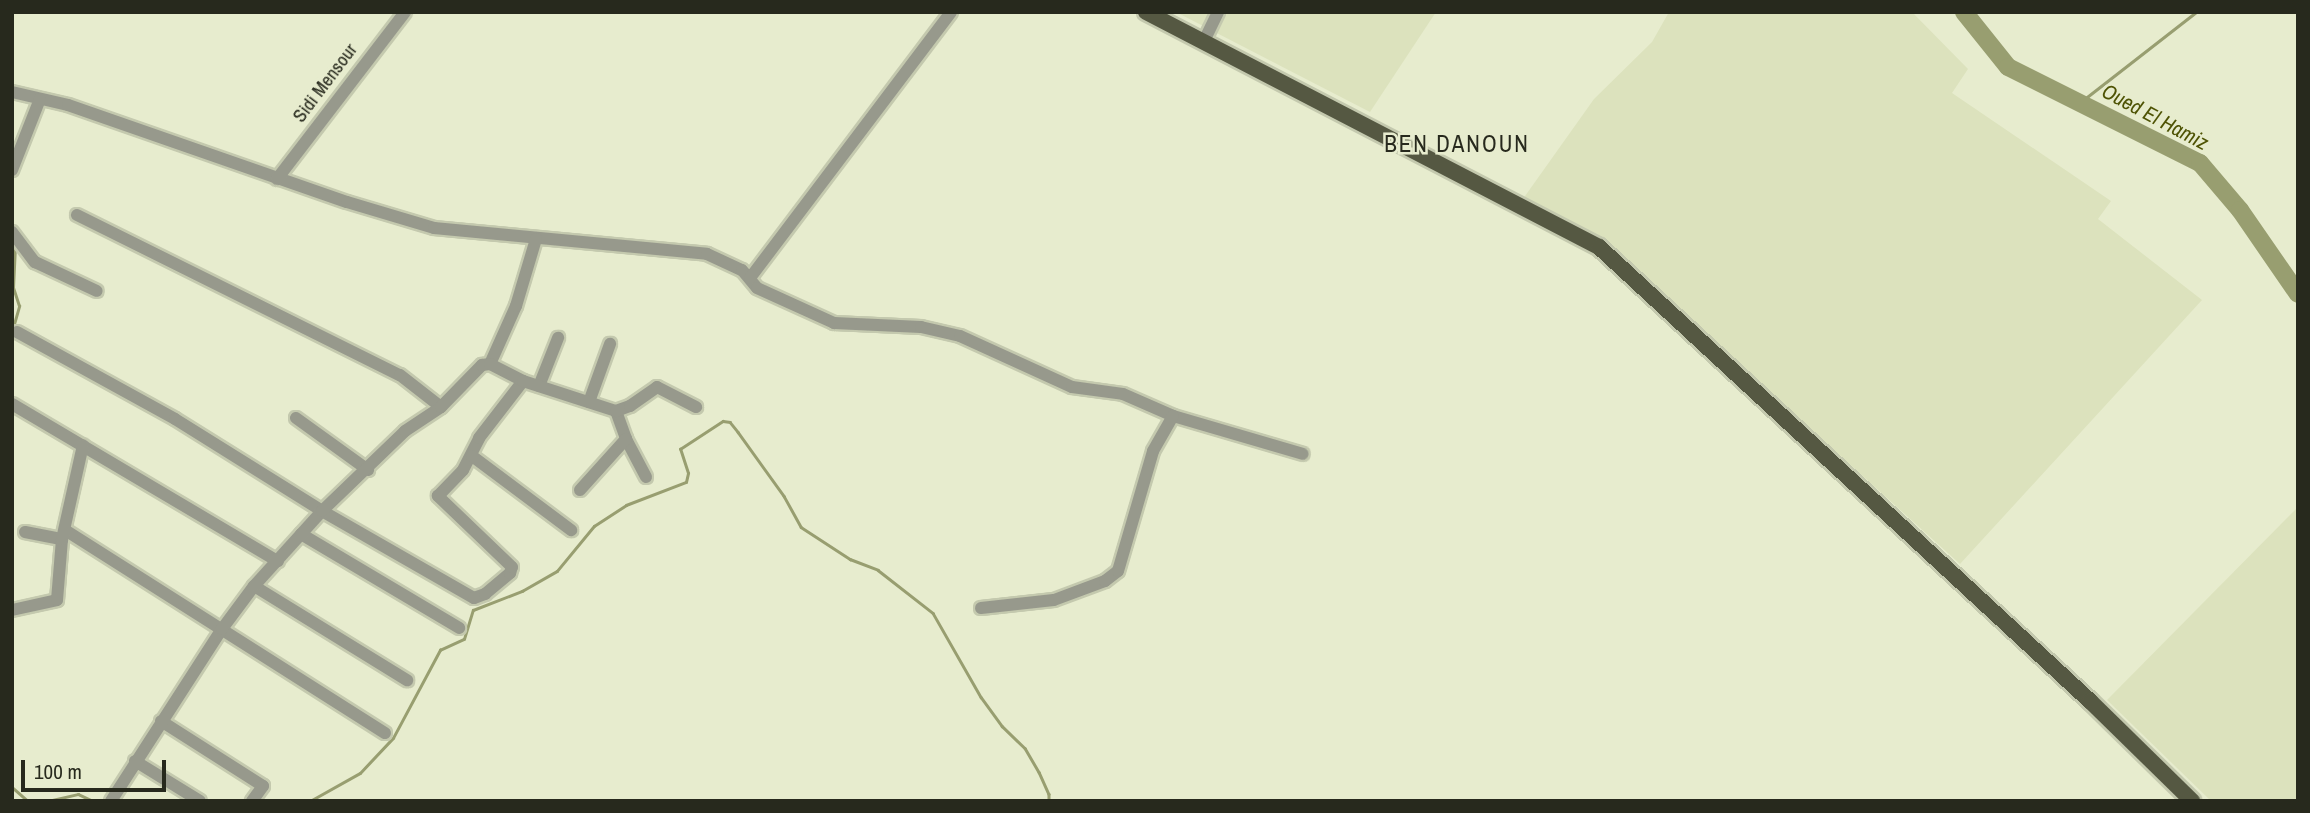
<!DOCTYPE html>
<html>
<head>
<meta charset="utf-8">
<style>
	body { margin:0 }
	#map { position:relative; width:2310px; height:813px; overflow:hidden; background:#e7ecce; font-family:"Archivo Narrow",sans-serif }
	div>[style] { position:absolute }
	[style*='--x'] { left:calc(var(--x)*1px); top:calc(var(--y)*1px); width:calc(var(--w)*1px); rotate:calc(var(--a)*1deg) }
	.built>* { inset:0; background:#dce2bd }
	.stream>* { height:2.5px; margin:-1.25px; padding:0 1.25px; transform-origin:1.25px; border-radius:1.25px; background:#989e70 }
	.river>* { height:18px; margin:-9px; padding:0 9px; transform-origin:9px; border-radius:9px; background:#989e70 }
	.roads { filter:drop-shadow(2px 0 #c4c9ae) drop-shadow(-2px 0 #c4c9ae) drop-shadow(0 2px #c4c9ae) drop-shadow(0 -2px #c4c9ae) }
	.minor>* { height:12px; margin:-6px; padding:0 6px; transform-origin:6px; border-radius:6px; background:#97998c }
	.major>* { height:16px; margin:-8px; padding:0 8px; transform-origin:8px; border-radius:8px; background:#555842 }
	span { translate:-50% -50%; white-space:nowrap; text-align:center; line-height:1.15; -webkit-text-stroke:5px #e7ecce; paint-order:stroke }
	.street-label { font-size:19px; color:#27291d }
	.water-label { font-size:21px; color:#4e5304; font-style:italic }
	.quarter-label { font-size:23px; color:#27291d; letter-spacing:2px }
	.frame { position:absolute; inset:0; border:14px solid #27291d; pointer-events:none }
	.scale { position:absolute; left:21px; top:760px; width:145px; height:32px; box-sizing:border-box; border:4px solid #27291d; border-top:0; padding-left:9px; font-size:21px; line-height:24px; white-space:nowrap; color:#27291d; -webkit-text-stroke:5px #e7ecce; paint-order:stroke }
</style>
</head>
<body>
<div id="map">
	<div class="built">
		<i style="clip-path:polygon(1176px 12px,1436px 12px,1370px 112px)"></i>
		<i style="clip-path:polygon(1669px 12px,1912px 12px,1968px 69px,1952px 93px,2111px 201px,2098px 219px,2202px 300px,1960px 564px,1606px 244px,1523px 199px,1594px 99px,1652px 42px)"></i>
		<i style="clip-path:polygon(2296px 509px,2298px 801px,2211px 801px,2107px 700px)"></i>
	</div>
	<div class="stream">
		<i style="--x:2078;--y:104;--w:150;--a:-37.9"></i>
		<i style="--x:12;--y:331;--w:26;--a:-74"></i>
		<i style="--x:19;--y:306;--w:19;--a:-108"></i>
		<i style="--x:13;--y:288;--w:43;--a:-87.3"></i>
		<i style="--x:12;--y:787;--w:21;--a:41"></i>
		<i style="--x:48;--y:801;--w:31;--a:-13"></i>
		<i style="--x:78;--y:794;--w:17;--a:25"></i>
		<i style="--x:310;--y:801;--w:57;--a:-29.2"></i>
		<i style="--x:360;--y:773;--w:48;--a:-46.7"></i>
		<i style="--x:393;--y:738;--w:100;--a:-61.9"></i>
		<i style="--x:440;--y:650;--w:26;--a:-25"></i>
		<i style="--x:464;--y:639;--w:30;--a:-73"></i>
		<i style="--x:473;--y:610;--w:53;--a:-21.2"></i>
		<i style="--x:522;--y:591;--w:40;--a:-29.7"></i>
		<i style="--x:557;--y:571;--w:58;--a:-50.6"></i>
		<i style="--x:594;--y:526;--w:38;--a:-33"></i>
		<i style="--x:626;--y:505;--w:64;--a:-21"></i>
		<i style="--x:686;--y:482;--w:9;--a:-77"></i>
		<i style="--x:688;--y:473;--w:25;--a:-108"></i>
		<i style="--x:680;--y:449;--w:51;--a:-33.1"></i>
		<i style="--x:723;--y:421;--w:7;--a:8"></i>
		<i style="--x:730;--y:422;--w:13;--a:51"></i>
		<i style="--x:738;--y:432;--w:79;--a:54.3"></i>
		<i style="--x:784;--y:496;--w:35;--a:61"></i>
		<i style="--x:801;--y:527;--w:59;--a:33.1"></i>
		<i style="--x:850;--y:559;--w:30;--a:21"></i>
		<i style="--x:878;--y:570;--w:70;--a:38"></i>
		<i style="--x:933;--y:613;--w:97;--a:60.3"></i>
		<i style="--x:981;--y:697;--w:36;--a:54"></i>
		<i style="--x:1002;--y:726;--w:32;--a:44"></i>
		<i style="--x:1025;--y:748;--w:28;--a:60"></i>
		<i style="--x:1039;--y:772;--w:24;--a:66"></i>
		<i style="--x:1049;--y:794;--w:7;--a:90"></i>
	</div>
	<div class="river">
		<i style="--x:1964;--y:12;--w:70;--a:51.3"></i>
		<i style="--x:2008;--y:67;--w:215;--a:26.6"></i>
		<i style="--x:2200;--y:163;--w:62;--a:49.6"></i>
		<i style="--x:2240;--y:210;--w:102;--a:55.4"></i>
	</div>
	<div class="roads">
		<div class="minor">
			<i style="--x:1204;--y:41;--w:32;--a:-64"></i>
			<i style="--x:12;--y:92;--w:57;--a:13.1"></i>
			<i style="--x:68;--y:105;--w:295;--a:19.2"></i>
			<i style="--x:347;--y:202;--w:91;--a:16.6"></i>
			<i style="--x:434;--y:228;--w:274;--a:5.4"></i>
			<i style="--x:707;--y:254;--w:38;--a:25"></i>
			<i style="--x:742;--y:270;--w:23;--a:50"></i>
			<i style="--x:757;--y:288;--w:85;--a:24.4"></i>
			<i style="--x:834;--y:323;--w:87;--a:2.6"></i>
			<i style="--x:921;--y:327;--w:40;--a:13"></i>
			<i style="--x:960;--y:336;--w:123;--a:24.5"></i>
			<i style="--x:1072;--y:387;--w:51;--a:7.8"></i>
			<i style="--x:1123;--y:394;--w:55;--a:23.7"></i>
			<i style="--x:1173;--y:416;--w:135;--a:16.3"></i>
			<i style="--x:12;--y:170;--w:76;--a:-68.5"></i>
			<i style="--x:277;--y:179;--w:210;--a:-52.5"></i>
			<i style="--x:77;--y:215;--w:360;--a:26.4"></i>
			<i style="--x:400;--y:375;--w:52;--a:38"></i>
			<i style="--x:12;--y:232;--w:38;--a:53"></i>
			<i style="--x:35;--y:262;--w:68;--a:25.1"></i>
			<i style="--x:750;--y:278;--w:333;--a:-52.9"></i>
			<i style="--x:17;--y:332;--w:180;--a:28.8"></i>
			<i style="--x:175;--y:419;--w:173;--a:32"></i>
			<i style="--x:322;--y:511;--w:175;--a:29.8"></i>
			<i style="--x:474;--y:598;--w:12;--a:-20"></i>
			<i style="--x:485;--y:594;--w:33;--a:-40"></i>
			<i style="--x:510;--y:573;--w:6;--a:-72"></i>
			<i style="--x:512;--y:567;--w:103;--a:-136.2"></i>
			<i style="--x:438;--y:496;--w:36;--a:-46"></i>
			<i style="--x:463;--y:470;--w:36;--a:-63"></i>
			<i style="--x:479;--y:438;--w:72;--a:-52.3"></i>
			<i style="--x:490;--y:364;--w:64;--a:-65.9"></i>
			<i style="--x:516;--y:306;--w:70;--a:-73.4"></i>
			<i style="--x:539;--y:386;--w:52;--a:-68.4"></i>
			<i style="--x:589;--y:402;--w:62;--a:-70.1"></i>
			<i style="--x:12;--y:404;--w:309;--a:30.6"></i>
			<i style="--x:616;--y:411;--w:30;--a:70"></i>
			<i style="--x:626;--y:439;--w:43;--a:62.2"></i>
			<i style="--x:296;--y:418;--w:89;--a:35.8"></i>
			<i style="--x:472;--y:456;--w:124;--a:36.8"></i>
			<i style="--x:580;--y:490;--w:69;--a:-48"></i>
			<i style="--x:65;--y:530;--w:379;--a:32.4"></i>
			<i style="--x:25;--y:532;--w:38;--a:11"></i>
			<i style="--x:301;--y:534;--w:184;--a:30.7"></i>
			<i style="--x:254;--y:586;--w:180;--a:31.6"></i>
			<i style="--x:981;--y:608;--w:73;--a:-6.3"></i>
			<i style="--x:1054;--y:600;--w:54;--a:-20.4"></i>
			<i style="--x:1105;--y:581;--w:16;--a:-38"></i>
			<i style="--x:1118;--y:571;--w:125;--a:-73.7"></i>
			<i style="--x:1153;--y:451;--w:40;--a:-60.3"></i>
			<i style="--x:12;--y:610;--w:46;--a:-12.5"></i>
			<i style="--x:57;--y:600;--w:61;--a:-85.3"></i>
			<i style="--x:62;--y:539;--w:96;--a:-77.4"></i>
			<i style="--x:161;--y:721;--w:121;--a:32.5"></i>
			<i style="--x:263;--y:786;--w:19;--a:126"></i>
			<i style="--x:135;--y:761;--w:76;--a:31.6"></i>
			<i style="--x:111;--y:801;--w:205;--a:-57.2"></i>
			<i style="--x:222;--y:629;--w:54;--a:-53.3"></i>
			<i style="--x:254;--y:586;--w:101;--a:-47.8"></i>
			<i style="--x:322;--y:511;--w:115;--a:-43.9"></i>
			<i style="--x:405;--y:431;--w:43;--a:-33.7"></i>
			<i style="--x:441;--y:407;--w:59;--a:-45.7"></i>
			<i style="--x:482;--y:365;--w:8;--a:-7"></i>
			<i style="--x:490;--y:364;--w:37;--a:27"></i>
			<i style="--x:523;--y:381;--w:98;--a:17.9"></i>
			<i style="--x:616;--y:411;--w:15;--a:-20"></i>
			<i style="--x:630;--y:406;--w:33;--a:-35"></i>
			<i style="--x:657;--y:387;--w:44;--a:27.1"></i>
		</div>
		<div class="major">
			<i style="--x:1146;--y:12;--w:510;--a:27.42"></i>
			<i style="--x:1599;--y:247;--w:669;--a:42.76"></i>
			<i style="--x:2090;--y:701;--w:143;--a:44.4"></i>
		</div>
	</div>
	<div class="street-label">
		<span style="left:325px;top:83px;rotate:-53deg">Sidi Mensour</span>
	</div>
	<div class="water-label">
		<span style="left:2155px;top:117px;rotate:28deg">Oued El Hamiz</span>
	</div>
	<div class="quarter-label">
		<span style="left:1457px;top:144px">BEN DANOUN</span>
	</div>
	<div class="frame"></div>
	<div class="scale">100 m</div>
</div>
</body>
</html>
